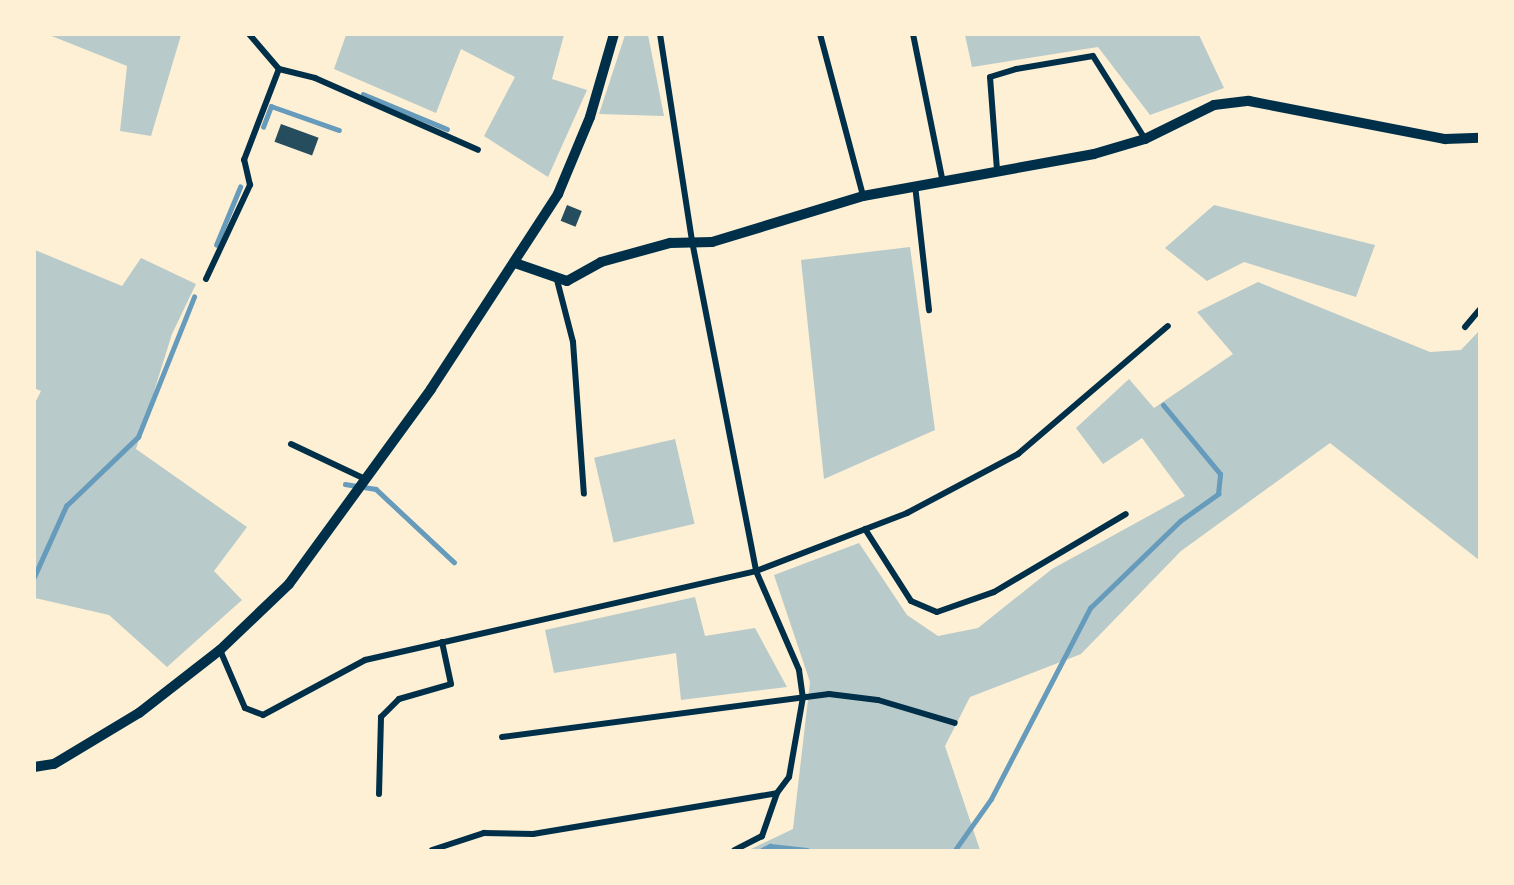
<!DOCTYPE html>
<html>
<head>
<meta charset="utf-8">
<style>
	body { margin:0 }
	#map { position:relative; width:1514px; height:885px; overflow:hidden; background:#fdf0d5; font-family:Karla,sans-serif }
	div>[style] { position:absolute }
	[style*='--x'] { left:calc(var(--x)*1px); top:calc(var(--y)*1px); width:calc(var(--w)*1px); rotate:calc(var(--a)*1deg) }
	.green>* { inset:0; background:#b9caca; transform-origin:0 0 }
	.stream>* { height:4.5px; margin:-2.25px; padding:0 2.25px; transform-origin:2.25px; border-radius:2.25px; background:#669bbc }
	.building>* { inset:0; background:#264d5e; transform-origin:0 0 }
	.minor>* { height:6px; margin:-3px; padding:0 3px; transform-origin:3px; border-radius:3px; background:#003049 }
	.tertiary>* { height:10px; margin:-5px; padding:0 5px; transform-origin:5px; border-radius:5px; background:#003049 }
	span { translate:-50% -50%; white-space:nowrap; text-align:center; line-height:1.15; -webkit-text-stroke:4.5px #fdf0d5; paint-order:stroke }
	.frame { position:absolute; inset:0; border:36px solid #fdf0d5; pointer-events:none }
</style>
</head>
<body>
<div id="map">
	<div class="green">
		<i style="clip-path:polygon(49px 35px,181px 35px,151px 136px,120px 131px,127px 66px)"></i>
		<i style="clip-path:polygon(346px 35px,564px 35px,552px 79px,587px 90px,548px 177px,484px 136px,515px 77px,461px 49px,436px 113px,334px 69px)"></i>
		<i style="clip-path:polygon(625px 35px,648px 35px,664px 116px,599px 114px)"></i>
		<i style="clip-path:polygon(965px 35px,1199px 35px,1224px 88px,1150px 115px,1098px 47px,972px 67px)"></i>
		<i style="clip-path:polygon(1214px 205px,1375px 245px,1356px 297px,1244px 262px,1207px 281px,1165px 248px)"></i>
		<i style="clip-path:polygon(910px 247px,935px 430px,824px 479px,801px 260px)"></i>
		<i style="clip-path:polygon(35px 250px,122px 286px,141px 258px,196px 284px,172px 334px,136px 449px,247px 527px,214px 571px,242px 600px,167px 667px,109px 615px,35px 598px,34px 405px,41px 391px,34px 388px)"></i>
		<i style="clip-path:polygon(1258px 282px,1430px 352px,1461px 350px,1479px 331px,1479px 560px,1330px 443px,1181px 551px,1081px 654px,970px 697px,945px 746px,980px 850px,749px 850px,793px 829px,810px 682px,774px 575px,859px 543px,907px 615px,938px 636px,978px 628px,1052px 569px,1185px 496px,1142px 438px,1103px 464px,1076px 428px,1129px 379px,1154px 408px,1233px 354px,1197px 312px)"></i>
		<i style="left:675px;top:439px;width:87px;height:83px;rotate:77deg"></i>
		<i style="clip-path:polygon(695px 597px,705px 636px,755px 628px,787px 687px,681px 700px,676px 653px,554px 673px,545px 630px)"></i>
	</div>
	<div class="stream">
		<i style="--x:363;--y:94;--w:91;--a:22.6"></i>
		<i style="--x:263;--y:127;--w:22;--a:-69"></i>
		<i style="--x:271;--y:106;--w:72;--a:19.4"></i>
		<i style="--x:216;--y:245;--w:63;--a:-67.5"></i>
		<i style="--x:345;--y:484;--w:31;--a:9"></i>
		<i style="--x:376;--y:489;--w:107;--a:43.1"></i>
		<i style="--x:34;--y:577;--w:78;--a:-65.7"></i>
		<i style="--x:66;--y:506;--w:100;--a:-43.8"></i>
		<i style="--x:138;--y:437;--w:151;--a:-68.2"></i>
		<i style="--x:762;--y:850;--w:9;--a:-27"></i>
		<i style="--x:770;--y:846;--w:37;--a:6"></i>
		<i style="--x:955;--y:850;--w:62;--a:-54.8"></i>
		<i style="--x:991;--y:799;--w:215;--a:-62.6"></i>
		<i style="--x:1090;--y:608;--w:125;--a:-44"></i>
		<i style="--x:1180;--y:521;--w:47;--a:-35.4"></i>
		<i style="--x:1218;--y:494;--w:20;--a:-84"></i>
		<i style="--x:1220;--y:474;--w:89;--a:-129.6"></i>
	</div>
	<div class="building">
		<i style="left:281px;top:124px;width:40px;height:19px;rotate:20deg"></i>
		<i style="left:567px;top:205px;width:16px;height:17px;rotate:22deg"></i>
	</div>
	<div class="minor">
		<i style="--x:249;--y:34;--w:46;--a:49.4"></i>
		<i style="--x:279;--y:69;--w:37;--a:14"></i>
		<i style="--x:315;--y:78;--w:178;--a:23.8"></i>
		<i style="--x:660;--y:34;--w:209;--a:81.2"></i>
		<i style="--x:692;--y:241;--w:336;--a:79"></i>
		<i style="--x:756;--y:571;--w:108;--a:66.5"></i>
		<i style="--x:799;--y:670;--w:27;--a:82"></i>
		<i style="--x:803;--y:697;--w:81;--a:99.9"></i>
		<i style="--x:789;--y:777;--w:20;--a:127"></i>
		<i style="--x:777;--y:793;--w:46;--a:109.2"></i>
		<i style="--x:762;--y:836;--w:31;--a:153"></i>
		<i style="--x:820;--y:34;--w:168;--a:75.1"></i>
		<i style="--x:913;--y:34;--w:147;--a:78.6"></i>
		<i style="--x:997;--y:170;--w:93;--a:-94.3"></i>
		<i style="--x:990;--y:77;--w:27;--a:-17"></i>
		<i style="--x:1016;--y:69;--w:78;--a:-9.6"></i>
		<i style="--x:1093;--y:56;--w:98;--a:57.9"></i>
		<i style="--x:915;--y:185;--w:126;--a:83.6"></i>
		<i style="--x:206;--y:279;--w:104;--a:-64.9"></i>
		<i style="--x:250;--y:185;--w:26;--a:-103"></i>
		<i style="--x:244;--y:160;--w:97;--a:-69"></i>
		<i style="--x:557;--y:280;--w:64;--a:75.5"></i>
		<i style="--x:573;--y:342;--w:152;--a:85.9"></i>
		<i style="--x:1465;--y:327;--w:23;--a:-50"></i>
		<i style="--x:291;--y:444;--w:82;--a:25.3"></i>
		<i style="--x:865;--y:529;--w:85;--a:57.4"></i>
		<i style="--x:911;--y:601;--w:28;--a:23"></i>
		<i style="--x:937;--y:612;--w:60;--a:-19.3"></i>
		<i style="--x:994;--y:592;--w:153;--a:-30.6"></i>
		<i style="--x:220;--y:650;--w:63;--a:66.7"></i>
		<i style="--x:245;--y:708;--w:19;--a:21"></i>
		<i style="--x:263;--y:715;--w:116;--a:-28.3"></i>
		<i style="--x:365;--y:660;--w:401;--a:-12.8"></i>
		<i style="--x:756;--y:571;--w:162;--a:-21"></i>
		<i style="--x:907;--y:513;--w:126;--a:-28"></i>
		<i style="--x:1018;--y:454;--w:197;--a:-40.5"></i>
		<i style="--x:502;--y:737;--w:330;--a:-7.5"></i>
		<i style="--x:829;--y:694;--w:49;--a:7"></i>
		<i style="--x:878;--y:700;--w:80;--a:16.6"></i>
		<i style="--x:379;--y:794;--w:77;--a:-88.5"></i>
		<i style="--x:381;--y:717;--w:25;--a:-45"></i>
		<i style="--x:399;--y:699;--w:54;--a:-16.1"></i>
		<i style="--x:451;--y:684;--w:43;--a:-102.1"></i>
		<i style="--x:432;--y:850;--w:55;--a:-18.1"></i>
		<i style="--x:484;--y:833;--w:49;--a:1.2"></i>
		<i style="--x:533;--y:834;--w:247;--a:-9.5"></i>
	</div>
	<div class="tertiary">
		<i style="--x:515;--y:263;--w:55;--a:19.1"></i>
		<i style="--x:567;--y:281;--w:39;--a:-29"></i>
		<i style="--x:601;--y:262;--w:72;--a:-15.4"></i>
		<i style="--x:670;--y:243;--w:42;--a:-1.4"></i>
		<i style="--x:712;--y:242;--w:158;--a:-16.9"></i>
		<i style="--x:863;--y:196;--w:235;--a:-10.3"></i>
		<i style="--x:1094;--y:154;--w:53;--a:-16.4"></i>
		<i style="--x:1145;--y:139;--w:77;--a:-26.2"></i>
		<i style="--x:1214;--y:105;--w:35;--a:-7"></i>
		<i style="--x:1249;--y:101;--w:200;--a:11"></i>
		<i style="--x:1445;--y:139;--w:35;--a:-2"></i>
		<i style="--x:34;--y:767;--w:20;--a:-9"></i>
		<i style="--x:54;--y:764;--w:99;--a:-31"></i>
		<i style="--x:139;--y:713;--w:103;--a:-37.9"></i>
		<i style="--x:220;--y:650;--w:95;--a:-43.7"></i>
		<i style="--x:289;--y:584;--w:241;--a:-53.9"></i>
		<i style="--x:431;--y:389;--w:233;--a:-56.9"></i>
		<i style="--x:558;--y:194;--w:83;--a:-67.4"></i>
		<i style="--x:590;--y:117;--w:86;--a:-73.9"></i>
	</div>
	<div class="frame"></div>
</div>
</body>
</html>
